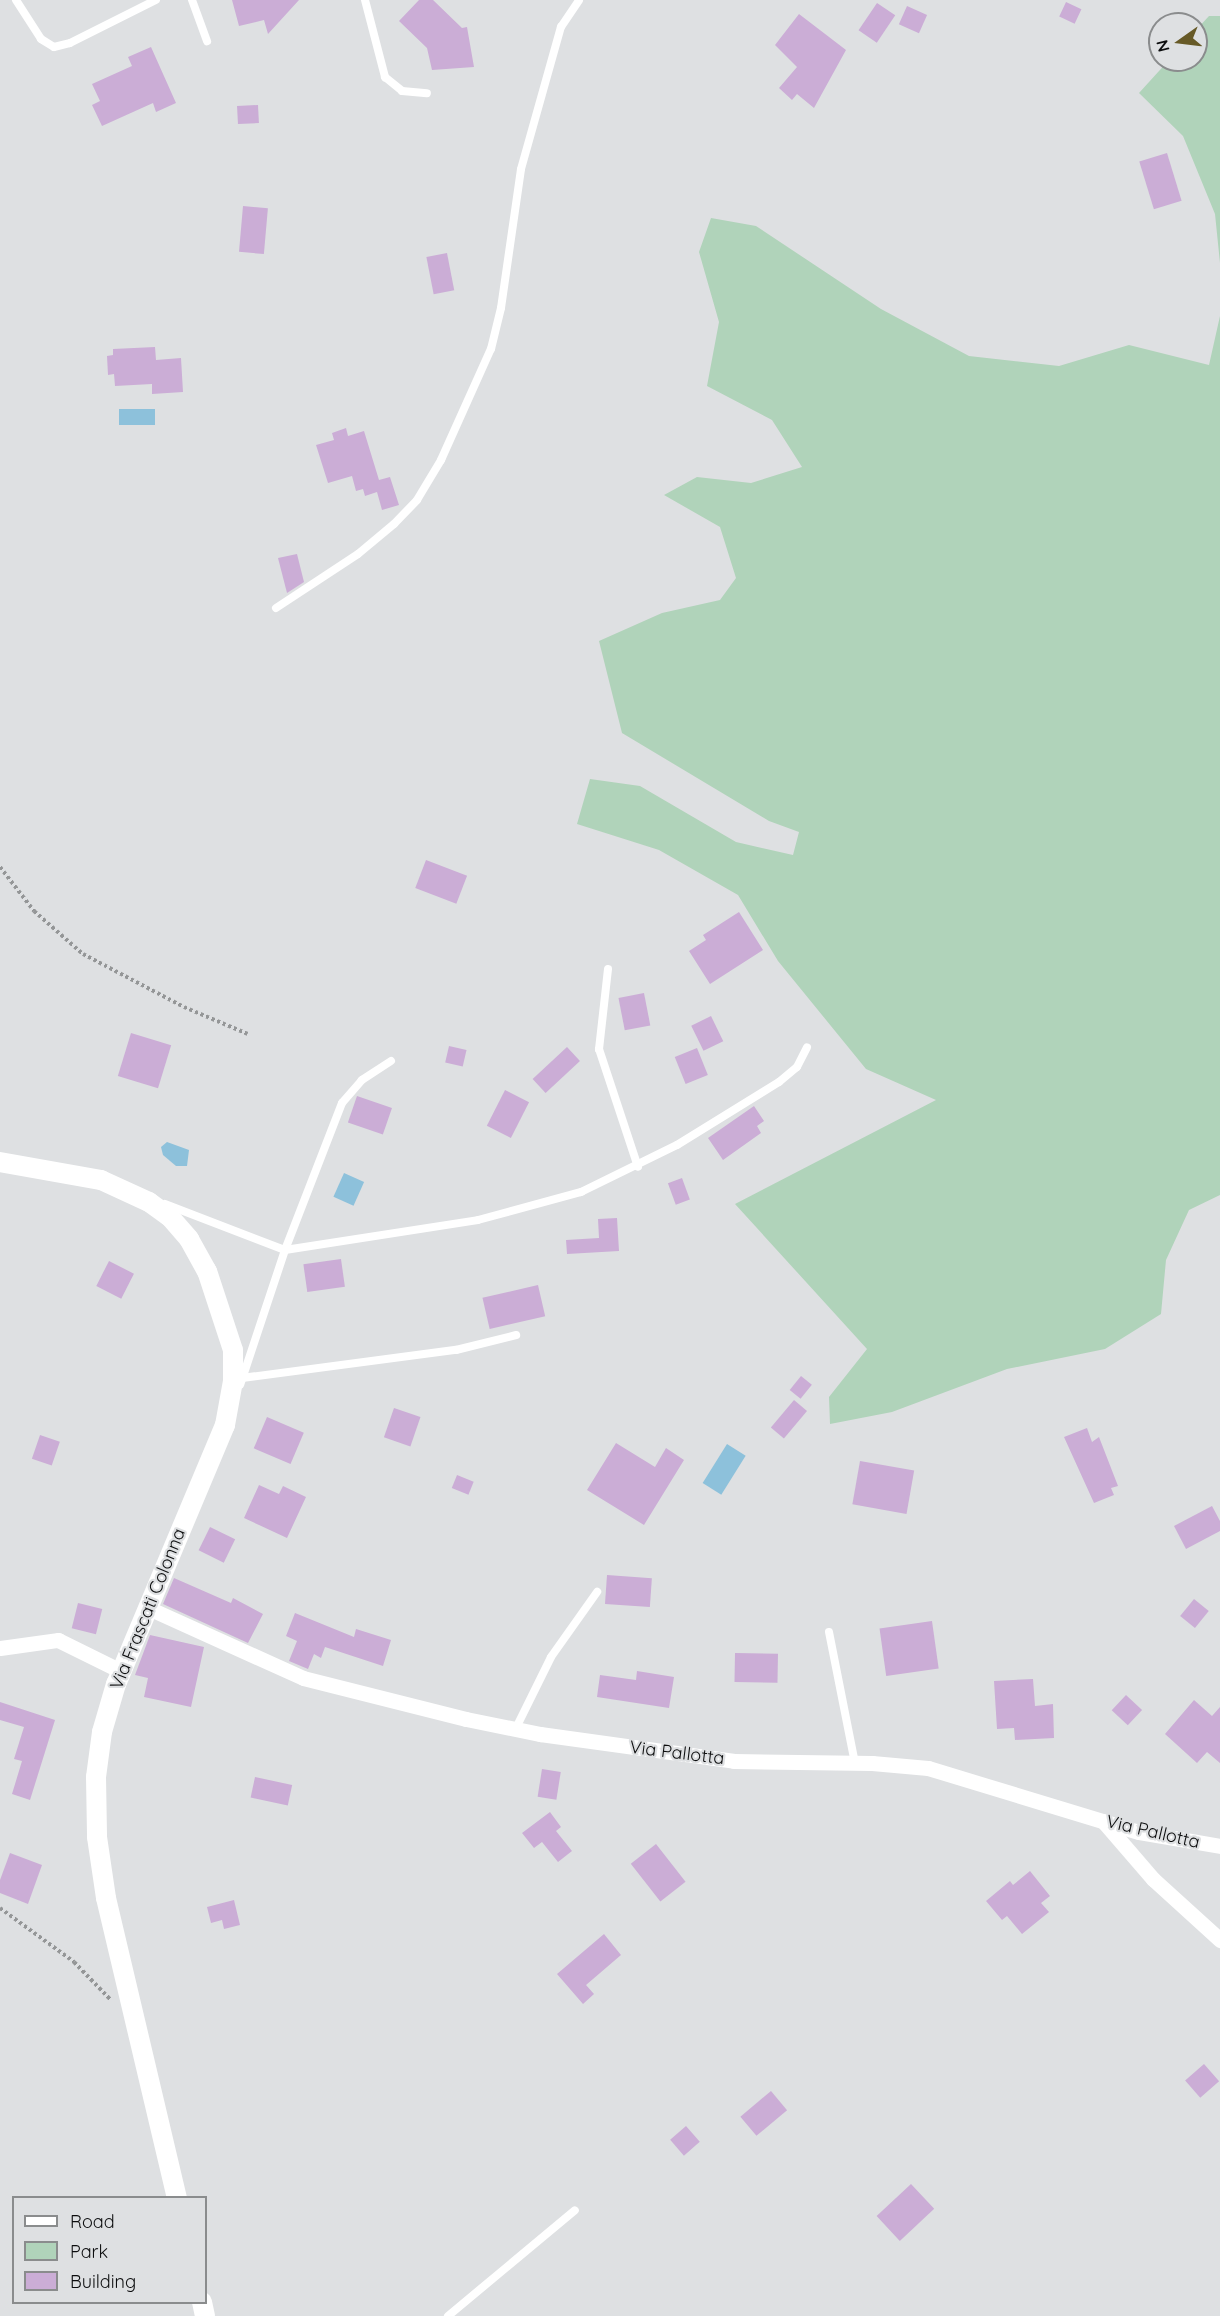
<!DOCTYPE html>
<html>
<head>
<meta charset="utf-8">
<style>
	body { margin:0 }
	#map { position:relative; width:1220px; height:2316px; overflow:hidden; background:#dee0e2; font-family:Quicksand,sans-serif }
	div>[style] { position:absolute }
	[style*='--x'] { left:calc(var(--x)*1px); top:calc(var(--y)*1px); width:calc(var(--w)*1px); rotate:calc(var(--a)*1deg) }
	.green>* { inset:0; background:#b0d3ba }
	.water>* { inset:0; background:#8dc1db; transform-origin:0 0 }
	.building>* { inset:0; background:#cbadd6; transform-origin:0 0 }
	.path>* { height:4px; margin-top:-2px; transform-origin:0; background:repeating-linear-gradient(90deg,#949697 0 3px,transparent 0 6px) }
	.service>* { height:8px; margin:-4px; padding:0 4px; transform-origin:4px; border-radius:4px; background:#fff }
	.minor>* { height:15px; margin:-7.5px; padding:0 7.5px; transform-origin:7.5px; border-radius:7.5px; background:#fff }
	.tertiary>* { height:20px; margin:-10px; padding:0 10px; transform-origin:10px; border-radius:10px; background:#fff }
	span { translate:-50% -50%; white-space:nowrap; text-align:center; line-height:1.15; -webkit-text-stroke:4.5px #dee0e2; paint-order:stroke }
	.street-label { font-size:18px; color:#0c0d0e }
	.legend { position:absolute; left:12px; top:2196px; width:195px; height:108px; box-sizing:border-box; background:#dee0e2; border:2px solid #8a8c8d; margin:0; padding:8px 10px; list-style:none; font-size:18px; color:#0c0d0e }
	.legend li { display:flex; align-items:center; gap:12px; height:30px }
	.legend b { width:30px; border:2px solid #8a8c8d }
	.north { position:absolute; left:1148px; top:12px; width:60px; height:60px; box-sizing:border-box; background:#dee0e2; border:2px solid #8a8c8d; border-radius:50%; rotate:256deg; font-size:16px; font-weight:700; line-height:24px; text-align:center; color:#0c0d0e }
	.north::after { content:''; display:block; margin:auto; width:21px; height:27px; background:#675a27; clip-path:polygon(50% 0,100% 100%,50% 72%,0 100%) }
</style>
</head>
<body>
<div id="map">
	<div class="green">
		<i style="clip-path:polygon(1209px 16px,1220px 16px,1220px 263px,1215px 214px,1183px 136px,1139px 93px,1169px 60px,1196px 60px,1196px 30px)"></i>
		<i style="clip-path:polygon(711px 218px,756px 226px,881px 309px,969px 356px,1059px 366px,1129px 345px,1209px 365px,1220px 316px,1220px 1195px,1189px 1210px,1166px 1260px,1161px 1314px,1105px 1349px,1007px 1369px,892px 1412px,830px 1424px,829px 1397px,867px 1349px,735px 1204px,936px 1100px,866px 1069px,778px 961px,738px 895px,659px 850px,577px 824px,590px 779px,640px 786px,736px 842px,793px 855px,799px 832px,769px 821px,622px 733px,599px 641px,662px 613px,720px 600px,736px 578px,720px 527px,664px 495px,697px 477px,751px 483px,802px 467px,772px 420px,707px 386px,719px 322px,699px 252px)"></i>
	</div>
	<div class="water">
		<i style="left:155px;top:409px;width:16px;height:36px;rotate:90deg"></i>
		<i style="clip-path:polygon(167px 1142px,189px 1150px,187px 1166px,176px 1166px,163px 1155px,161px 1147px)"></i>
		<i style="left:344px;top:1173px;width:22px;height:26px;rotate:24deg"></i>
		<i style="left:727px;top:1444px;width:22px;height:46px;rotate:32deg"></i>
	</div>
	<div class="building">
		<i style="clip-path:polygon(232px 0,299px 0,268px 34px,264px 20px,239px 26px)"></i>
		<i style="clip-path:polygon(419px 0,433px 0,462px 28px,467px 27px,474px 67px,432px 70px,427px 48px,399px 21px)"></i>
		<i style="left:1066px;top:2px;width:17px;height:16px;rotate:25deg"></i>
		<i style="left:877px;top:3px;width:22px;height:33px;rotate:34deg"></i>
		<i style="left:907px;top:6px;width:22px;height:20px;rotate:24deg"></i>
		<i style="clip-path:polygon(799px 14px,846px 50px,814px 108px,797px 94px,792px 100px,779px 88px,797px 67px,775px 45px)"></i>
		<i style="clip-path:polygon(151px 47px,176px 103px,156px 112px,153px 103px,102px 126px,92px 105px,100px 101px,92px 84px,132px 66px,128px 57px)"></i>
		<i style="left:258px;top:105px;width:18px;height:21px;rotate:87deg"></i>
		<i style="left:1167px;top:153px;width:50px;height:29px;rotate:73deg"></i>
		<i style="left:243px;top:206px;width:25px;height:46px;rotate:5deg"></i>
		<i style="left:447px;top:253px;width:38px;height:21px;rotate:79deg"></i>
		<i style="clip-path:polygon(155px 347px,156px 360px,181px 358px,183px 392px,152px 394px,152px 384px,115px 386px,114px 374px,108px 375px,107px 356px,113px 355px,113px 349px)"></i>
		<i style="clip-path:polygon(346px 428px,348px 436px,364px 431px,379px 480px,390px 477px,399px 505px,382px 510px,377px 492px,365px 496px,363px 489px,356px 491px,352px 476px,328px 483px,316px 445px,334px 440px,332px 433px)"></i>
		<i style="clip-path:polygon(297px 554px,304px 582px,287px 593px,278px 558px)"></i>
		<i style="left:426px;top:860px;width:44px;height:30px;rotate:21deg"></i>
		<i style="clip-path:polygon(739px 912px,763px 950px,710px 984px,689px 951px,706px 940px,703px 935px)"></i>
		<i style="left:644px;top:993px;width:33px;height:26px;rotate:79deg"></i>
		<i style="left:711px;top:1016px;width:28px;height:22px;rotate:64deg"></i>
		<i style="left:131px;top:1033px;width:42px;height:45px;rotate:17deg"></i>
		<i style="left:449px;top:1046px;width:18px;height:17px;rotate:13deg"></i>
		<i style="left:567px;top:1047px;width:19px;height:47px;rotate:47deg"></i>
		<i style="left:697px;top:1048px;width:29px;height:24px;rotate:68deg"></i>
		<i style="left:505px;top:1090px;width:27px;height:40px;rotate:27deg"></i>
		<i style="left:357px;top:1096px;width:37px;height:28px;rotate:19deg"></i>
		<i style="clip-path:polygon(754px 1106px,764px 1121px,757px 1126px,761px 1133px,723px 1160px,708px 1138px)"></i>
		<i style="left:682px;top:1178px;width:23px;height:15px;rotate:70deg"></i>
		<i style="clip-path:polygon(617px 1218px,619px 1251px,567px 1254px,566px 1240px,599px 1238px,598px 1219px)"></i>
		<i style="left:341px;top:1259px;width:28px;height:38px;rotate:82deg"></i>
		<i style="left:109px;top:1261px;width:28px;height:28px;rotate:27deg"></i>
		<i style="left:538px;top:1285px;width:32px;height:57px;rotate:77deg"></i>
		<i style="left:801px;top:1376px;width:14px;height:18px;rotate:39deg"></i>
		<i style="left:794px;top:1400px;width:17px;height:36px;rotate:40deg"></i>
		<i style="left:394px;top:1408px;width:28px;height:31px;rotate:19deg"></i>
		<i style="left:267px;top:1417px;width:40px;height:34px;rotate:23deg"></i>
		<i style="clip-path:polygon(1087px 1428px,1092px 1442px,1099px 1437px,1118px 1486px,1111px 1488px,1114px 1495px,1094px 1503px,1064px 1437px)"></i>
		<i style="left:40px;top:1435px;width:21px;height:25px;rotate:19deg"></i>
		<i style="clip-path:polygon(616px 1443px,655px 1467px,666px 1448px,684px 1460px,644px 1525px,587px 1490px)"></i>
		<i style="left:860px;top:1461px;width:55px;height:44px;rotate:10deg"></i>
		<i style="left:457px;top:1475px;width:18px;height:14px;rotate:22deg"></i>
		<i style="clip-path:polygon(259px 1485px,279px 1494px,283px 1486px,306px 1497px,287px 1538px,244px 1518px)"></i>
		<i style="clip-path:polygon(1212px 1506px,1220px 1521px,1220px 1531px,1186px 1549px,1174px 1526px)"></i>
		<i style="left:210px;top:1527px;width:28px;height:26px;rotate:26deg"></i>
		<i style="left:607px;top:1575px;width:45px;height:29px;rotate:4deg"></i>
		<i style="clip-path:polygon(174px 1578px,231px 1603px,233px 1598px,263px 1614px,248px 1643px,163px 1604px)"></i>
		<i style="left:1194px;top:1599px;width:19px;height:22px;rotate:39deg"></i>
		<i style="left:78px;top:1603px;width:25px;height:26px;rotate:14deg"></i>
		<i style="clip-path:polygon(295px 1613px,354px 1637px,356px 1629px,391px 1640px,383px 1666px,325px 1647px,321px 1658px,314px 1654px,308px 1669px,289px 1661px,297px 1641px,286px 1636px)"></i>
		<i style="left:932px;top:1621px;width:48px;height:53px;rotate:82deg"></i>
		<i style="clip-path:polygon(150px 1635px,204px 1647px,191px 1707px,144px 1697px,148px 1678px,135px 1675px)"></i>
		<i style="left:735px;top:1653px;width:43px;height:29px;rotate:1deg"></i>
		<i style="clip-path:polygon(637px 1671px,674px 1677px,669px 1708px,597px 1697px,600px 1675px,636px 1680px)"></i>
		<i style="clip-path:polygon(1033px 1679px,1035px 1706px,1053px 1704px,1054px 1738px,1015px 1740px,1014px 1728px,997px 1729px,994px 1681px)"></i>
		<i style="left:1126px;top:1695px;width:22px;height:21px;rotate:43deg"></i>
		<i style="clip-path:polygon(1194px 1700px,1212px 1716px,1220px 1707px,1220px 1763px,1207px 1752px,1197px 1763px,1165px 1734px)"></i>
		<i style="clip-path:polygon(0 1702px,55px 1720px,30px 1800px,12px 1794px,22px 1761px,14px 1759px,24px 1727px,0 1720px)"></i>
		<i style="left:542px;top:1769px;width:19px;height:28px;rotate:9deg"></i>
		<i style="left:255px;top:1777px;width:38px;height:21px;rotate:12deg"></i>
		<i style="clip-path:polygon(550px 1812px,561px 1827px,556px 1831px,572px 1851px,558px 1862px,542px 1842px,534px 1848px,522px 1833px)"></i>
		<i style="left:656px;top:1844px;width:48px;height:32px;rotate:52deg"></i>
		<i style="clip-path:polygon(10px 1853px,42px 1865px,28px 1904px,0 1893px,0 1880px)"></i>
		<i style="clip-path:polygon(1030px 1871px,1050px 1896px,1041px 1903px,1049px 1912px,1022px 1934px,1007px 1916px,1002px 1920px,986px 1901px,1010px 1881px,1013px 1885px)"></i>
		<i style="clip-path:polygon(234px 1900px,240px 1925px,224px 1929px,222px 1920px,211px 1923px,207px 1907px)"></i>
		<i style="clip-path:polygon(604px 1934px,621px 1955px,586px 1985px,594px 1994px,583px 2004px,557px 1974px)"></i>
		<i style="left:1204px;top:2064px;width:23px;height:25px;rotate:49deg"></i>
		<i style="left:771px;top:2091px;width:25px;height:40px;rotate:50deg"></i>
		<i style="left:686px;top:2126px;width:21px;height:21px;rotate:49deg"></i>
		<i style="left:911px;top:2184px;width:34px;height:47px;rotate:47deg"></i>
	</div>
	<div class="path">
		<i style="--x:0;--y:867;--w:56;--a:52.3"></i>
		<i style="--x:34;--y:911;--w:65;--a:41.3"></i>
		<i style="--x:83;--y:954;--w:114;--a:27.7"></i>
		<i style="--x:184;--y:1007;--w:69;--a:22.9"></i>
		<i style="--x:0;--y:1908;--w:92;--a:36.1"></i>
		<i style="--x:74;--y:1962;--w:52;--a:45.8"></i>
	</div>
	<div class="service">
		<i style="--x:16;--y:0;--w:46;--a:57.3"></i>
		<i style="--x:41;--y:39;--w:15;--a:32"></i>
		<i style="--x:54;--y:47;--w:16;--a:-14"></i>
		<i style="--x:70;--y:43;--w:96;--a:-26.6"></i>
		<i style="--x:192;--y:0;--w:44;--a:69.9"></i>
		<i style="--x:365;--y:0;--w:80;--a:75.4"></i>
		<i style="--x:385;--y:77;--w:22;--a:39"></i>
		<i style="--x:402;--y:91;--w:25;--a:5"></i>
		<i style="--x:276;--y:608;--w:98;--a:-33.4"></i>
		<i style="--x:358;--y:554;--w:47;--a:-39.8"></i>
		<i style="--x:394;--y:524;--w:33;--a:-46"></i>
		<i style="--x:417;--y:500;--w:47;--a:-59"></i>
		<i style="--x:441;--y:460;--w:122;--a:-65.8"></i>
		<i style="--x:491;--y:349;--w:42;--a:-76.3"></i>
		<i style="--x:501;--y:308;--w:140;--a:-81.8"></i>
		<i style="--x:521;--y:169;--w:148;--a:-74.3"></i>
		<i style="--x:561;--y:27;--w:32;--a:-56"></i>
		<i style="--x:608;--y:969;--w:81;--a:96.4"></i>
		<i style="--x:599;--y:1049;--w:124;--a:71.7"></i>
		<i style="--x:391;--y:1061;--w:35;--a:147"></i>
		<i style="--x:362;--y:1080;--w:30;--a:131"></i>
		<i style="--x:342;--y:1103;--w:158;--a:111.2"></i>
		<i style="--x:285;--y:1250;--w:195;--a:-8.8"></i>
		<i style="--x:478;--y:1220;--w:107;--a:-15.2"></i>
		<i style="--x:581;--y:1192;--w:107;--a:-26.1"></i>
		<i style="--x:677;--y:1145;--w:120;--a:-31.7"></i>
		<i style="--x:779;--y:1082;--w:23;--a:-40"></i>
		<i style="--x:797;--y:1067;--w:22;--a:-63"></i>
		<i style="--x:165;--y:1204;--w:129;--a:21"></i>
		<i style="--x:285;--y:1250;--w:142;--a:108.4"></i>
		<i style="--x:242;--y:1378;--w:216;--a:-7.5"></i>
		<i style="--x:456;--y:1350;--w:62;--a:-14"></i>
		<i style="--x:829;--y:1632;--w:134;--a:78.8"></i>
		<i style="--x:515;--y:1730;--w:81;--a:-63.7"></i>
		<i style="--x:551;--y:1657;--w:80;--a:-54.7"></i>
		<i style="--x:448;--y:2316;--w:165;--a:-39.8"></i>
	</div>
	<div class="minor">
		<i style="--x:146;--y:1607;--w:172;--a:24.3"></i>
		<i style="--x:303;--y:1678;--w:168;--a:14.1"></i>
		<i style="--x:466;--y:1719;--w:76;--a:11.5"></i>
		<i style="--x:540;--y:1734;--w:196;--a:7.9"></i>
		<i style="--x:734;--y:1761;--w:138;--a:0.8"></i>
		<i style="--x:872;--y:1763;--w:56;--a:5.1"></i>
		<i style="--x:928;--y:1768;--w:220;--a:16.9"></i>
		<i style="--x:1139;--y:1832;--w:82;--a:9.8"></i>
		<i style="--x:0;--y:1648;--w:59;--a:-7.9"></i>
		<i style="--x:58;--y:1640;--w:70;--a:26.2"></i>
		<i style="--x:1103;--y:1821;--w:77;--a:49.2"></i>
		<i style="--x:1153;--y:1879;--w:91;--a:42.3"></i>
	</div>
	<div class="tertiary">
		<i style="--x:0;--y:1162;--w:103;--a:10.1"></i>
		<i style="--x:101;--y:1180;--w:53;--a:24.6"></i>
		<i style="--x:149;--y:1202;--w:26;--a:36"></i>
		<i style="--x:170;--y:1217;--w:29;--a:49"></i>
		<i style="--x:189;--y:1239;--w:37;--a:61"></i>
		<i style="--x:207;--y:1271;--w:83;--a:71.8"></i>
		<i style="--x:233;--y:1350;--w:31;--a:90"></i>
		<i style="--x:233;--y:1381;--w:45;--a:100.3"></i>
		<i style="--x:225;--y:1425;--w:281;--a:112.8"></i>
		<i style="--x:116;--y:1684;--w:50;--a:106.3"></i>
		<i style="--x:102;--y:1732;--w:45;--a:97.6"></i>
		<i style="--x:96;--y:1777;--w:60;--a:89"></i>
		<i style="--x:97;--y:1837;--w:62;--a:81.6"></i>
		<i style="--x:106;--y:1898;--w:308;--a:76.7"></i>
		<i style="--x:202;--y:2302;--w:14;--a:78"></i>
	</div>
	<div class="street-label">
		<span style="left:148px;top:1609px;rotate:-68deg">Via Frascati Colonna</span>
		<span style="left:677px;top:1753px;rotate:7deg">Via Pallotta</span>
		<span style="left:1153px;top:1832px;rotate:13deg">Via Pallotta</span>
	</div>
	<ul class="legend">
	<li><b style="height:8px;background:#fff"></b>Road</li>
	<li><b style="height:16px;background:#b0d3ba"></b>Park</li>
	<li><b style="height:16px;background:#cbadd6"></b>Building</li>
	</ul>
	<div class="north">N</div>
</div>
</body>
</html>
